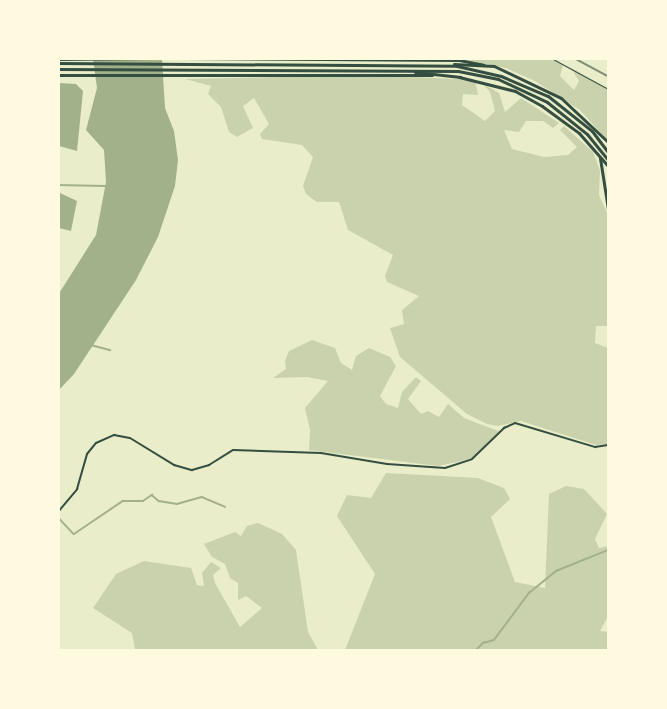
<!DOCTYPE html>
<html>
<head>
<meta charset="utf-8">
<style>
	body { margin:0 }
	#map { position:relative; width:667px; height:709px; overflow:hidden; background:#e9edc9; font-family:"Golos Text",sans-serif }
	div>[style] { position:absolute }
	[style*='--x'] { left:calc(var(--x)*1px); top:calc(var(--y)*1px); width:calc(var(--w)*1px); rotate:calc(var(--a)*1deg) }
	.green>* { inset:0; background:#cad2ad }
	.water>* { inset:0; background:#a3b18a }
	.stream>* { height:1.5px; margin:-0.75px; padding:0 0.75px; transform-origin:0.75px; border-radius:0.75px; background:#a3b18a }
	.service>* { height:1px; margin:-0.5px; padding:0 0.5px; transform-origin:0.5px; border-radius:0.5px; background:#344e41 }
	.secondary>* { height:2px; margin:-1px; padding:0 1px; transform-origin:1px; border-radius:1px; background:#344e41 }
	.primary>* { height:3px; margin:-1.5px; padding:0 1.5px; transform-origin:1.5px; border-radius:1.5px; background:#344e41 }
	.trunk>* { height:3px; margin:-1.5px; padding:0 1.5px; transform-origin:1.5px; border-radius:1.5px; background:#344e41 }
	.rail>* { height:1.5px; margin:-0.75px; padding:0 0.75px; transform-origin:0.75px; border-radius:0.75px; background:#7c8e77 }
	span { translate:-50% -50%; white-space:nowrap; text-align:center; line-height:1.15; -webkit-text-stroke:6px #fefae0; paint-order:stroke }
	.frame { position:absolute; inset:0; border:60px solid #fefae0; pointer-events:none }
</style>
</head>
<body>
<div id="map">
	<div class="green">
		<i style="clip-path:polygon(463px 59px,550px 59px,563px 65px,560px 76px,574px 90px,579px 81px,571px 68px,608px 90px,608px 141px,580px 110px,535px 81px,506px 68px)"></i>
		<i style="clip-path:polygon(373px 75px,475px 80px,478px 95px,463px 94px,462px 105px,485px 121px,495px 111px,490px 92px,483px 84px,499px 93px,505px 112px,521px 98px,559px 123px,553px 128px,543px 121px,526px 121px,519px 132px,504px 130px,512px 149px,544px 157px,568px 155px,577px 147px,560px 130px,564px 126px,593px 152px,600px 171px,599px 195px,608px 215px,608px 326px,596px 326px,595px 343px,608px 348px,608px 444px,596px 445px,521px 421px,498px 426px,487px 424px,467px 414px,400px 357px,390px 328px,404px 324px,402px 310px,419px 296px,387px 282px,385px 276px,393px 255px,348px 230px,339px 202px,317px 202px,306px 194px,303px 186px,313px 157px,302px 145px,262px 139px,260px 134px,269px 124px,254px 98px,243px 106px,253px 128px,237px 137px,229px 132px,221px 107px,208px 94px,211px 86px,185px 79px)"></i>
		<i style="clip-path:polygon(312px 340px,335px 348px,341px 363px,352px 370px,356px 356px,369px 348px,390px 357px,396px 366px,380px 396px,386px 404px,398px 408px,402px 392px,416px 377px,421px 381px,408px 399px,421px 414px,428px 411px,439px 417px,448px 404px,464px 418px,501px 432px,471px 459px,438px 466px,309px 450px,310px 430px,305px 408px,328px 381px,307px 377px,273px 378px,286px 369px,285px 361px,289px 351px)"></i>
		<i style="clip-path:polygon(386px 473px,478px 478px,504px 488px,510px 499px,491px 517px,515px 582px,545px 588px,549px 494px,566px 486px,584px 489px,607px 514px,595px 539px,599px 548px,608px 546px,608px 616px,600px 631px,608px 632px,608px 650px,345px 650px,375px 574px,337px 516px,347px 495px,371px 498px)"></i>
		<i style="clip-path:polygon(258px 523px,282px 534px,296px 550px,308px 632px,318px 650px,135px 650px,132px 633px,93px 608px,116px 574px,144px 561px,191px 568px,197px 585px,204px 586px,202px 573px,211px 562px,221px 568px,213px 575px,215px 583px,240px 627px,262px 608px,246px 596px,238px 600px,238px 583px,230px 578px,225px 564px,212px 557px,204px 544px,235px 532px,241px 536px,247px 526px)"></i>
	</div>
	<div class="water">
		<i style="clip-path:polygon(93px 59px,162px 59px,165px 108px,174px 131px,178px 160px,175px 186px,158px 237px,136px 280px,74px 374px,59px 390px,58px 295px,96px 235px,106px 182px,104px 150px,86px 130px,97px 88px)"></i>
		<i style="clip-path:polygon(59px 83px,76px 84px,83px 91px,77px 151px,59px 146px)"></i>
		<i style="clip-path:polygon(58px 192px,77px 201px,71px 231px,59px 228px)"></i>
	</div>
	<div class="stream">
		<i style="--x:58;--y:185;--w:47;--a:1.2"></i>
		<i style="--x:91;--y:345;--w:20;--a:15"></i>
		<i style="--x:58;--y:517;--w:23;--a:47"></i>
		<i style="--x:74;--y:534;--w:59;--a:-34"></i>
		<i style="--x:123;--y:501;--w:20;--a:0"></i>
		<i style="--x:143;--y:501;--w:11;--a:-34"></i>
		<i style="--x:152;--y:495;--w:9;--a:41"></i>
		<i style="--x:159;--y:501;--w:18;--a:9"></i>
		<i style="--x:177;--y:504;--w:26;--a:-16"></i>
		<i style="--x:202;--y:497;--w:25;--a:23"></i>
		<i style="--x:476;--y:650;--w:10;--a:-45"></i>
		<i style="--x:483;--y:643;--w:11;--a:-15"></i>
		<i style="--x:494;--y:640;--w:59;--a:-53.3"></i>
		<i style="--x:529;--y:593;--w:35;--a:-39"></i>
		<i style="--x:556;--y:571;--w:56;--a:-22"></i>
	</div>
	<div class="service">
		<i style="--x:551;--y:58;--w:65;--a:28.5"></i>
	</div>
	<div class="secondary">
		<i style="--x:58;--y:512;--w:30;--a:-50"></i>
		<i style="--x:77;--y:489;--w:36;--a:-74"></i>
		<i style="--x:87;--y:454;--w:14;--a:-51"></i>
		<i style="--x:96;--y:443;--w:20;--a:-24"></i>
		<i style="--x:114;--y:435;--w:16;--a:11"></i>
		<i style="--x:130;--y:438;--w:52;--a:31.5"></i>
		<i style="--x:174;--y:465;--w:19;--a:16"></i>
		<i style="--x:192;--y:470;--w:18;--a:-16"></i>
		<i style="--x:209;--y:465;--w:28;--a:-32"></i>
		<i style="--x:233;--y:450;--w:88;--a:2"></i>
		<i style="--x:321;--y:453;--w:67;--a:9.5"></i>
		<i style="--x:387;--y:464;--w:58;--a:3.9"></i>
		<i style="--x:445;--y:468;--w:28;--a:-18"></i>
		<i style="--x:472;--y:459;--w:45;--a:-44.1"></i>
		<i style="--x:504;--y:428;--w:12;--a:-24"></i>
		<i style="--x:515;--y:423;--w:84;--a:16.7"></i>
		<i style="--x:595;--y:447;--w:13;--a:-9"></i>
	</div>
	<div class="primary">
		<i style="--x:186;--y:58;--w:273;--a:0.4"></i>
		<i style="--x:459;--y:60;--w:25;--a:11"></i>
		<i style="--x:58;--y:59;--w:89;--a:-0.6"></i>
		<i style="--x:494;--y:66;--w:74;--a:25.5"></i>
		<i style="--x:561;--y:98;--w:64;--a:43.1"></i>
		<i style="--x:58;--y:75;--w:374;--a:0"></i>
		<i style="--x:459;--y:77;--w:58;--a:14"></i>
		<i style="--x:515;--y:91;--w:31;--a:29"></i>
		<i style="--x:542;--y:106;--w:46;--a:36.1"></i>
		<i style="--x:579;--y:133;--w:44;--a:48.7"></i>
		<i style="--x:600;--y:158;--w:52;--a:81.1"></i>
	</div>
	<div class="trunk">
		<i style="--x:58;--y:63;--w:399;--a:0.4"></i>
		<i style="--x:457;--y:66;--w:45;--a:12.8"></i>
		<i style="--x:501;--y:76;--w:51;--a:23.1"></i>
		<i style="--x:548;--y:96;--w:56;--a:38.5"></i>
		<i style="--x:592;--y:131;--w:26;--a:53"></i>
		<i style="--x:454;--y:64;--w:40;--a:2.9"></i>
		<i style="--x:58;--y:69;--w:400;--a:0.3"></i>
		<i style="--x:458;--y:71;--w:41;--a:11.3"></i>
		<i style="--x:498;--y:79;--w:54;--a:25.1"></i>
		<i style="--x:547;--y:102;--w:51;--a:38.7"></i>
		<i style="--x:587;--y:134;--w:33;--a:51"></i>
		<i style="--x:415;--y:72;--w:46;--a:6.2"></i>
	</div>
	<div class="rail">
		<i style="--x:574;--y:58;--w:38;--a:28"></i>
	</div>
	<div class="frame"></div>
</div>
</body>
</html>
